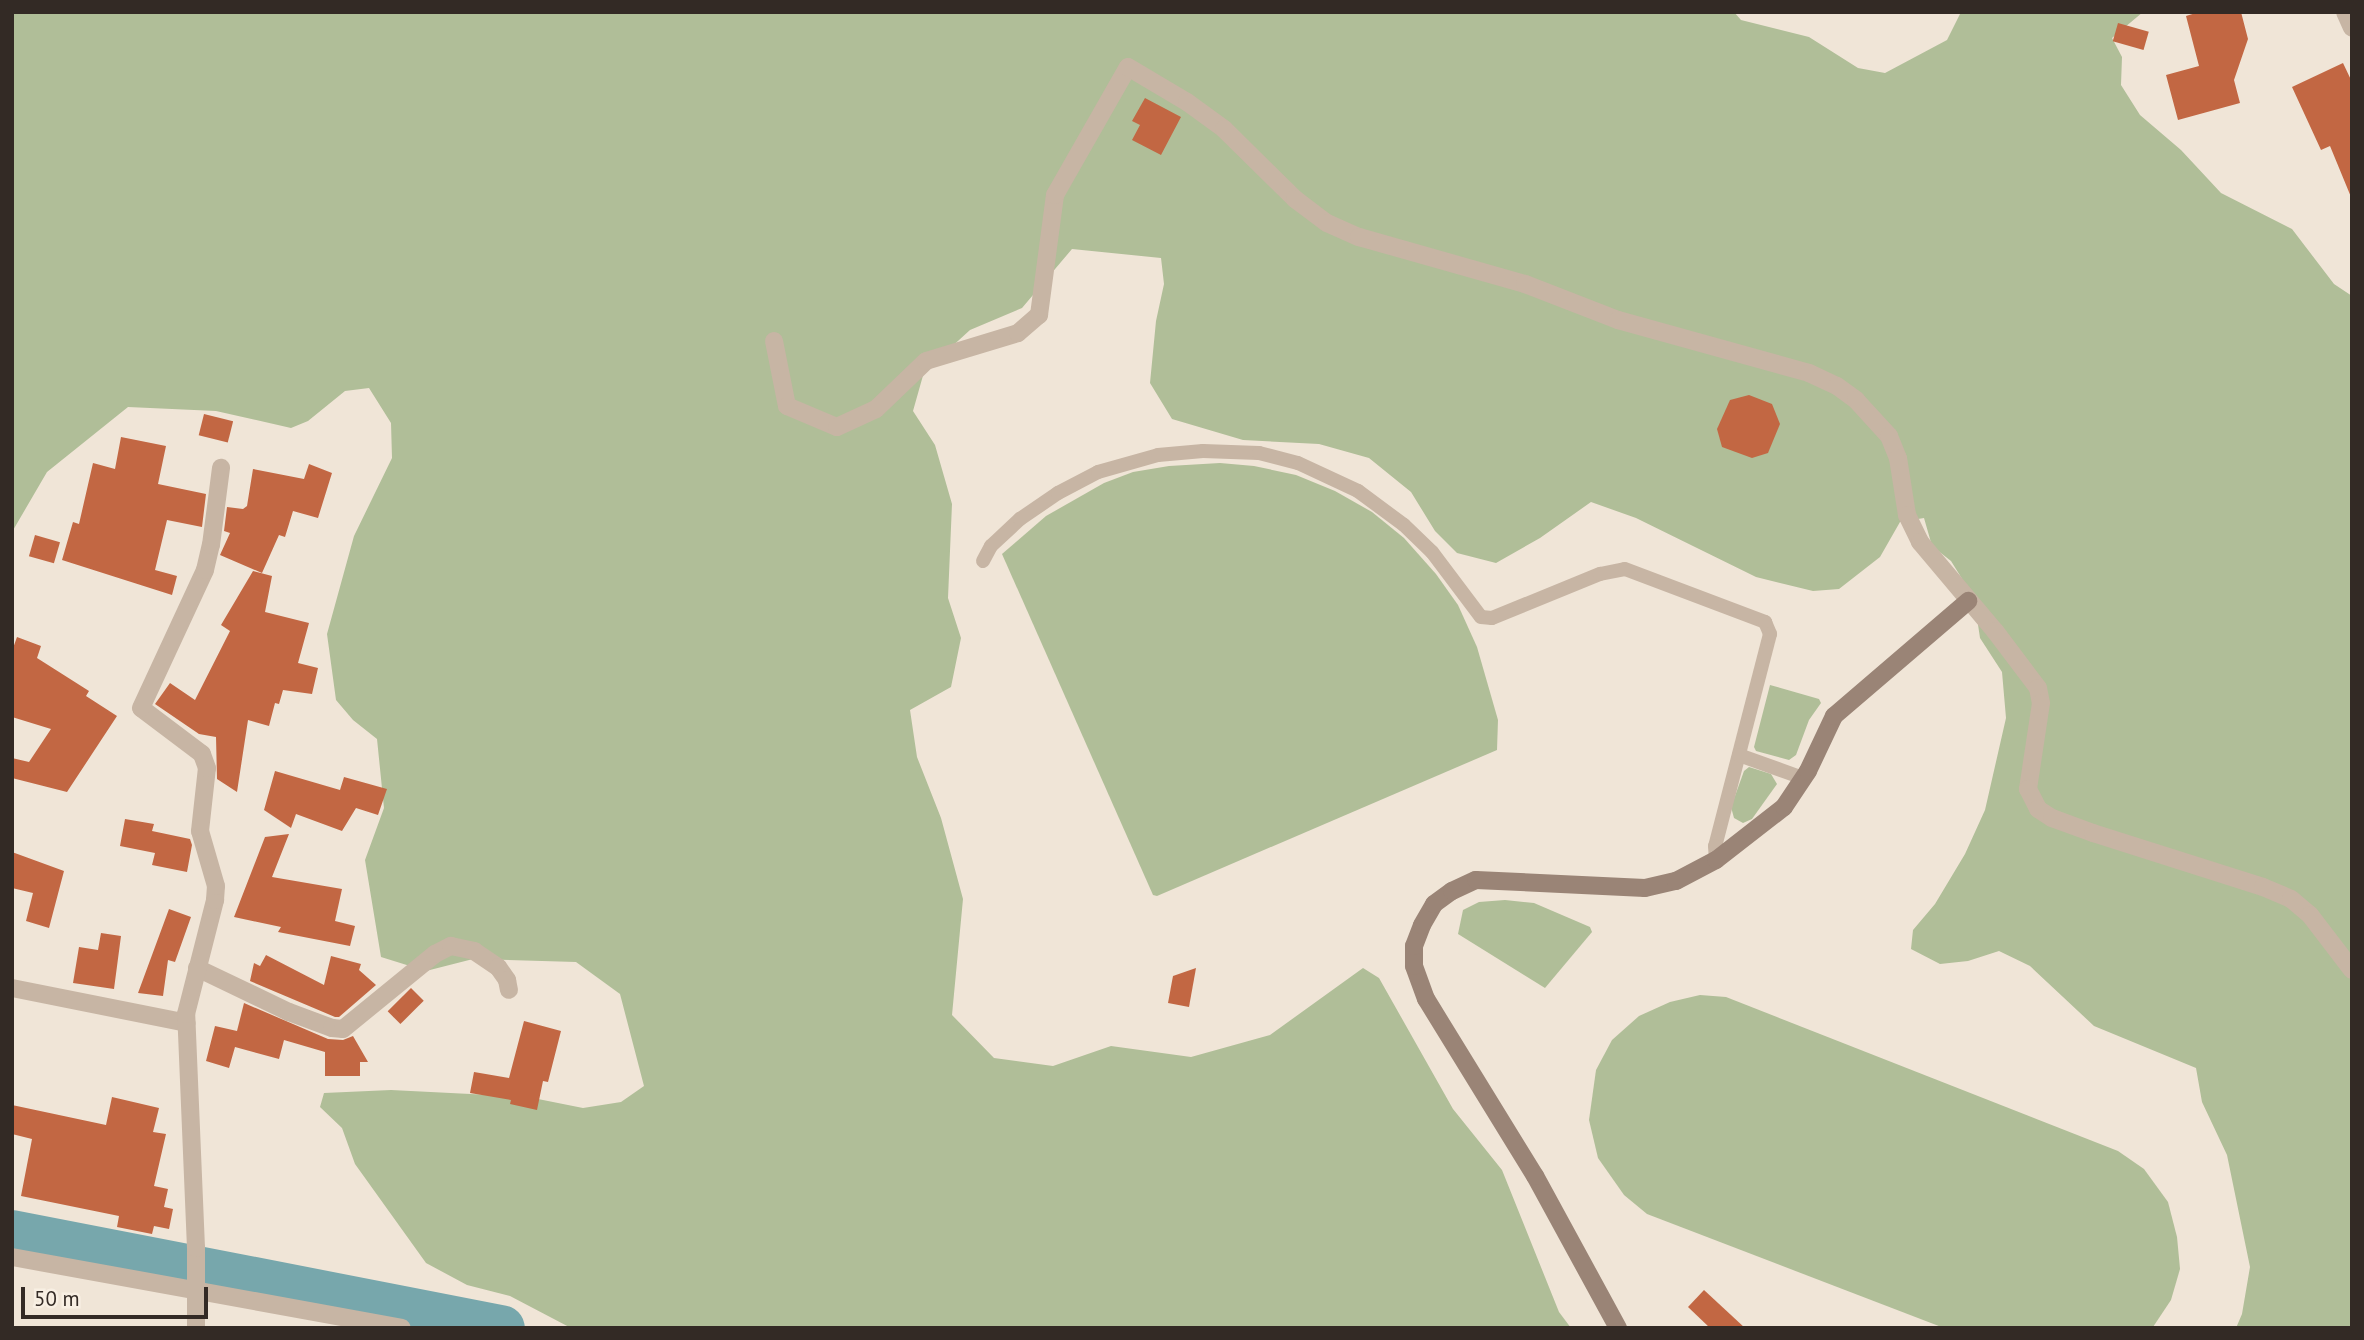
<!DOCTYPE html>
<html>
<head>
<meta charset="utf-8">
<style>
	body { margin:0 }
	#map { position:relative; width:2364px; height:1340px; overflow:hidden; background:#f0e5d7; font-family:"PT Sans",sans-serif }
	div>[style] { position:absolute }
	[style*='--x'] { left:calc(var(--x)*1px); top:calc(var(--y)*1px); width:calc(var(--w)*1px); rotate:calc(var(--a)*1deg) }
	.green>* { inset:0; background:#b0be98 }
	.river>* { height:46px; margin:-23px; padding:0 23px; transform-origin:23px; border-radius:23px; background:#77a7ac }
	.building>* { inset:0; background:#c26743; transform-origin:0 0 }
	.lane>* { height:14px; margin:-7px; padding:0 7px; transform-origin:7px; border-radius:7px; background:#c7b5a4 }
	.street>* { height:18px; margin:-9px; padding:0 9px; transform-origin:9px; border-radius:9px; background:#c7b5a4 }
	.secondary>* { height:18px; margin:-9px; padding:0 9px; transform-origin:9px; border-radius:9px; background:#9a8476 }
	span { translate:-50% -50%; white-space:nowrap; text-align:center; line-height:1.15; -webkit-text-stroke:7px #f8efe3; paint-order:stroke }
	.frame { position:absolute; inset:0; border:14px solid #332a25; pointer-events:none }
	.scale { position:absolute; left:21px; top:1287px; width:187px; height:32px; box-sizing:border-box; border:4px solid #332a25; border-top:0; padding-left:9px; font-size:21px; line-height:24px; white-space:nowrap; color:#332a25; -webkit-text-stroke:5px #f8efe3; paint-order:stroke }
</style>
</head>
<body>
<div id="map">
	<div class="green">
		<i style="clip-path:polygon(12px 12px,1734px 12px,1741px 20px,1809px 37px,1858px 68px,1885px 73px,1947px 40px,1961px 12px,2143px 12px,2112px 38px,2122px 57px,2121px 85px,2140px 115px,2181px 150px,2221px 193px,2292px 229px,2334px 284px,2352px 296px,2352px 1328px,2236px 1328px,2242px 1314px,2250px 1267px,2227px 1155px,2202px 1102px,2196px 1068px,2094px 1026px,2030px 966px,1999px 951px,1968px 961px,1940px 964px,1911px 949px,1913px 930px,1935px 904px,1965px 854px,1985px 810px,2006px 718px,2002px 672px,1980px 638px,1974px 598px,1951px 561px,1932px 546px,1924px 518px,1900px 522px,1880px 557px,1839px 589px,1813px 591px,1756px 577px,1636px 518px,1591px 502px,1540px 538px,1496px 563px,1457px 553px,1435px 531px,1411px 492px,1369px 458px,1319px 444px,1243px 440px,1172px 419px,1150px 383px,1156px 321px,1164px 284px,1161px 258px,1072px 249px,1022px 308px,970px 330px,924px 372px,913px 411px,935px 445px,952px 504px,948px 598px,961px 638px,951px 687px,910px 710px,917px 757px,941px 818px,963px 899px,952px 1015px,994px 1058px,1053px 1066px,1111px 1046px,1191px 1057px,1270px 1035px,1363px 968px,1379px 978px,1453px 1109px,1502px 1170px,1559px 1312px,1571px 1328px,571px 1328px,510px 1296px,467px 1285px,426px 1263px,355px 1164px,342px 1128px,320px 1107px,324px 1093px,391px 1090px,528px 1097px,583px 1108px,621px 1102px,644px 1086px,620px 994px,576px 962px,473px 959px,426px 971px,381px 957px,365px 860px,384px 808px,377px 739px,353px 720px,336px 700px,327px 634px,354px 536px,392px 458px,391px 423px,369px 388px,345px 391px,308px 421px,291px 428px,216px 411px,128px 407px,47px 472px,12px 532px)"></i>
		<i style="clip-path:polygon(1220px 463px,1254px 466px,1296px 475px,1335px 491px,1372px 512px,1404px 538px,1436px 574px,1458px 605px,1477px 647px,1498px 720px,1497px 750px,1157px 896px,1153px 895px,1002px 554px,1046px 516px,1104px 483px,1133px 472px,1169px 466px)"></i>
		<i style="clip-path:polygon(1770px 685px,1819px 699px,1821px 703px,1809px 720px,1796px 755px,1789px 760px,1756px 751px,1754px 747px)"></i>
		<i style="clip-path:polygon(1749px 767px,1771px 774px,1777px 784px,1752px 819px,1743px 823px,1734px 818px,1731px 807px,1744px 771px)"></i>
		<i style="clip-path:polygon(1505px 900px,1534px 903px,1590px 927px,1592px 932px,1545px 988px,1458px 934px,1463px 910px,1479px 902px)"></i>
		<i style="clip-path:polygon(1700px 995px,1726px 997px,2118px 1151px,2144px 1169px,2168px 1202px,2177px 1237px,2180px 1269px,2171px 1300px,2153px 1327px,1944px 1328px,1647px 1214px,1624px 1195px,1598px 1158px,1589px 1120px,1596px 1070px,1612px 1040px,1639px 1016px,1670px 1002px)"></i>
	</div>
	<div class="river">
		<i style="--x:12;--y:1233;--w:499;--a:11"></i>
	</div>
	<div class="building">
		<i style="clip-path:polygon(2199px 12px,2241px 12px,2248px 39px,2234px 80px,2240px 103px,2178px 120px,2166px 75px,2199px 66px,2186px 16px)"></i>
		<i style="left:2118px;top:23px;width:32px;height:19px;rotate:16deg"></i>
		<i style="clip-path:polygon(2343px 63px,2352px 82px,2351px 197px,2330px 146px,2321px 150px,2292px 87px)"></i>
		<i style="clip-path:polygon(1145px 98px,1181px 117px,1161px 155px,1132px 140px,1140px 125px,1132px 121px)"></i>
		<i style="clip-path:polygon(1749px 395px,1772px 404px,1780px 424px,1768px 453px,1752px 458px,1722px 447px,1717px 429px,1730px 400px)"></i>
		<i style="left:204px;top:414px;width:30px;height:22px;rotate:14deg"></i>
		<i style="clip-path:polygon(121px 437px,166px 446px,158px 484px,206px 494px,202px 527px,167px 520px,155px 570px,177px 576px,172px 595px,62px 560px,73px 522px,79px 524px,93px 463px,115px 469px)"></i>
		<i style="clip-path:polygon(309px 464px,332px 473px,318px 518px,293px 511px,285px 537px,279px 535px,262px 573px,220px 555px,230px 533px,224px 531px,227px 507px,243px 509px,247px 506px,253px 469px,304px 479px)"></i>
		<i style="left:35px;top:535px;width:26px;height:22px;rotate:16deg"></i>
		<i style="clip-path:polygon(253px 571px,272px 576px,265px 612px,309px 623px,298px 663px,318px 668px,312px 694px,283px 690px,279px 704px,275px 703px,269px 726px,248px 720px,237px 792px,217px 779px,216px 737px,199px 734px,155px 704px,170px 683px,195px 700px,230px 631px,221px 625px)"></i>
		<i style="clip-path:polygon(17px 637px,41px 646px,37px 658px,89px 691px,86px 696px,117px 716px,67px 792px,12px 778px,12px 758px,29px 762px,51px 729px,12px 717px,12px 651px)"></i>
		<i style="clip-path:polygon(275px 771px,340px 790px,344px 777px,387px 789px,378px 815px,356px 808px,342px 831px,296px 814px,291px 828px,264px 810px)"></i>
		<i style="clip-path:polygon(125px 819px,154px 824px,152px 831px,190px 839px,192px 845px,187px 872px,152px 865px,155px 853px,120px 846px)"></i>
		<i style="clip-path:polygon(289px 834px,272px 877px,342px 889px,335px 921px,355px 926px,350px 946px,278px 932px,281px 927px,234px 917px,265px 837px)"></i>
		<i style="clip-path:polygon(12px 852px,64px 871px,49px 928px,26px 921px,33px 893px,12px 888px)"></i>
		<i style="clip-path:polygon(169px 909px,191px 917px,175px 962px,168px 960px,163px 996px,138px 993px)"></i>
		<i style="clip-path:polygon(101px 933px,121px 936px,114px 989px,73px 983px,79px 947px,98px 950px)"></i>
		<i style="clip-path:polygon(266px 955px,324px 985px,331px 956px,361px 964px,359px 970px,376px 985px,339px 1017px,335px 1017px,250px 981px,254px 963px,260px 966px)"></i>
		<i style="clip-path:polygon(1196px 968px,1189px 1007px,1168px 1003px,1173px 976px)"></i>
		<i style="left:411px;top:988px;width:18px;height:33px;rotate:45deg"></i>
		<i style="clip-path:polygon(244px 1003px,328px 1039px,343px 1040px,353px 1036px,368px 1062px,360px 1062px,360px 1076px,325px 1076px,325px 1052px,284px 1040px,279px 1059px,235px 1047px,229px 1068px,206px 1061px,215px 1026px,237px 1031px)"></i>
		<i style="clip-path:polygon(524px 1021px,561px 1031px,548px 1082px,543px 1081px,537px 1110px,510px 1104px,511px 1100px,470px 1093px,474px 1072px,509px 1078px)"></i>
		<i style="clip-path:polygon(112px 1097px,159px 1108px,153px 1132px,166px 1134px,154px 1186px,168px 1189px,164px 1207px,173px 1209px,169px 1229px,154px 1226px,152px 1234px,117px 1227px,119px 1216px,21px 1196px,32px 1139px,12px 1134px,12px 1105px,106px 1125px)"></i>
		<i style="clip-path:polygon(1704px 1290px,1745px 1328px,1710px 1328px,1688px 1307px)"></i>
	</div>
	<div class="lane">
		<i style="--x:983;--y:561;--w:17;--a:-62"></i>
		<i style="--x:991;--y:546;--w:40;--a:-43"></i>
		<i style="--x:1020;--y:519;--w:46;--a:-34.4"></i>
		<i style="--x:1058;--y:493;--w:45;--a:-27.7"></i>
		<i style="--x:1098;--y:472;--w:62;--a:-15.8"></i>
		<i style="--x:1158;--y:455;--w:45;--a:-5.1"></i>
		<i style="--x:1203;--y:451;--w:56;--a:2"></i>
		<i style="--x:1259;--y:453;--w:40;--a:14.4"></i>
		<i style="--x:1298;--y:463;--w:66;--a:25"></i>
		<i style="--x:1358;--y:491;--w:57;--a:36.5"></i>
		<i style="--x:1404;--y:525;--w:39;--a:44"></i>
		<i style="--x:1432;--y:552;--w:81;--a:53"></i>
		<i style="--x:1481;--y:617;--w:11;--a:5"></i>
		<i style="--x:1492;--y:618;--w:117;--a:-22.2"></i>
		<i style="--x:1600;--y:574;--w:25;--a:-11"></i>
		<i style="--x:1625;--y:569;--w:150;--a:20.7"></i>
		<i style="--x:1765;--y:622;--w:13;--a:67"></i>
		<i style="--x:1770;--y:634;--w:219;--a:104.5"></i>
		<i style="--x:1715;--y:846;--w:14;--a:86"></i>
		<i style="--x:1739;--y:755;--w:68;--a:19.8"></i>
	</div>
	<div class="street">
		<i style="--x:2345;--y:12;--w:17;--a:66"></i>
		<i style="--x:774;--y:341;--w:66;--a:78.7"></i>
		<i style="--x:787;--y:406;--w:54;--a:22.8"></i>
		<i style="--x:837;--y:427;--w:43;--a:-24.8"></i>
		<i style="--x:876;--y:409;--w:69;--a:-43.8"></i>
		<i style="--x:926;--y:361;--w:96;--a:-16.9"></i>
		<i style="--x:1018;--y:333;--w:28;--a:-41"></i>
		<i style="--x:1039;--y:315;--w:121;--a:-82.4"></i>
		<i style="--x:1055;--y:195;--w:147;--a:-60.3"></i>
		<i style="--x:1128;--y:67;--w:69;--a:30.7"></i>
		<i style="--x:1187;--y:102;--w:46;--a:36.1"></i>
		<i style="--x:1224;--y:129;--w:100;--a:44.6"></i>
		<i style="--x:1295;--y:199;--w:40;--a:37"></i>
		<i style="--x:1327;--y:223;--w:35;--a:24"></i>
		<i style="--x:1359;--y:237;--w:173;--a:15.8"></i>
		<i style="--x:1525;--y:284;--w:100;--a:21.2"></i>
		<i style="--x:1618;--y:320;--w:198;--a:15.5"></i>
		<i style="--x:1809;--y:373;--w:31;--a:25"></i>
		<i style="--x:1837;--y:386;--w:24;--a:36"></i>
		<i style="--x:1856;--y:400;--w:49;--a:47.5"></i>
		<i style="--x:1889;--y:436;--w:24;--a:68"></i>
		<i style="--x:1898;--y:458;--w:58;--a:81"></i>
		<i style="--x:1907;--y:515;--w:30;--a:64"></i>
		<i style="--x:1920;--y:542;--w:116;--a:49.9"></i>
		<i style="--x:1995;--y:631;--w:71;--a:53"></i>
		<i style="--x:2038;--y:688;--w:15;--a:79"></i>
		<i style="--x:2041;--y:703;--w:87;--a:98.6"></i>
		<i style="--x:2028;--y:789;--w:22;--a:63"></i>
		<i style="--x:2038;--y:809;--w:17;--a:33"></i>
		<i style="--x:2052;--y:818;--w:44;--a:20.1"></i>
		<i style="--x:2093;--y:833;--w:178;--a:17.6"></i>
		<i style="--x:2263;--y:887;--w:30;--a:23"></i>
		<i style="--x:2291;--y:899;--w:25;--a:40"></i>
		<i style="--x:2310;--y:915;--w:69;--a:52.6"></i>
		<i style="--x:197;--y:968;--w:102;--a:25.6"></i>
		<i style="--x:289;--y:1012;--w:46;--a:20.4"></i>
		<i style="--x:332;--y:1028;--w:11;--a:5"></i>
		<i style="--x:343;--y:1029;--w:119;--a:-39.2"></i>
		<i style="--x:435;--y:954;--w:18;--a:-27"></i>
		<i style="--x:451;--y:946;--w:24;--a:12"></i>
		<i style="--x:474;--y:951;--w:29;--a:34"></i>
		<i style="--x:498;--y:967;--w:16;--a:55"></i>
		<i style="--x:507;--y:980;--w:10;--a:79"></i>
		<i style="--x:12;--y:988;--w:178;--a:11.3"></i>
		<i style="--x:12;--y:1257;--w:396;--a:10.3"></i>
		<i style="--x:196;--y:1328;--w:80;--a:-90"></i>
		<i style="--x:196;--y:1248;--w:234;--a:-92.4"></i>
		<i style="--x:186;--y:1014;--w:118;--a:-75.7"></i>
		<i style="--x:215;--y:900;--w:14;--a:-86"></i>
		<i style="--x:216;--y:886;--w:57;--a:-106.2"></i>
		<i style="--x:200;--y:831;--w:63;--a:-83.7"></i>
		<i style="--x:207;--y:768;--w:15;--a:-110"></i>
		<i style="--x:202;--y:754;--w:76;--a:-143"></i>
		<i style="--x:141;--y:708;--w:152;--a:-65.1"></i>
		<i style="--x:205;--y:570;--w:26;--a:-77"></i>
		<i style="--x:211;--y:545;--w:78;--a:-82.6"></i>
	</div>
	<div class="secondary">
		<i style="--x:1618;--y:1328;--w:173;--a:-118.6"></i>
		<i style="--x:1535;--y:1176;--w:208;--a:-121.6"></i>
		<i style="--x:1426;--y:999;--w:35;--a:-110"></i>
		<i style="--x:1414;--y:966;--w:20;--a:-90"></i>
		<i style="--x:1414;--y:946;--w:22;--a:-69"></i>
		<i style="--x:1422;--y:925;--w:24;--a:-60"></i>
		<i style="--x:1434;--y:904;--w:22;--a:-36"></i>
		<i style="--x:1452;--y:891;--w:26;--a:-25"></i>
		<i style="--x:1476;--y:880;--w:169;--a:2.7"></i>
		<i style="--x:1645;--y:888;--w:32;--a:-13"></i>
		<i style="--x:1676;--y:881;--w:45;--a:-27.7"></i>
		<i style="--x:1716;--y:860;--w:86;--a:-37.9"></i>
		<i style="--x:1784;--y:807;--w:43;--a:-56.3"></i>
		<i style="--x:1808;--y:771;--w:61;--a:-64.7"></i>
		<i style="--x:1834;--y:716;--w:177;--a:-40.6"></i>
	</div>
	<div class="frame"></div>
	<div class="scale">50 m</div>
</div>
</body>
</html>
